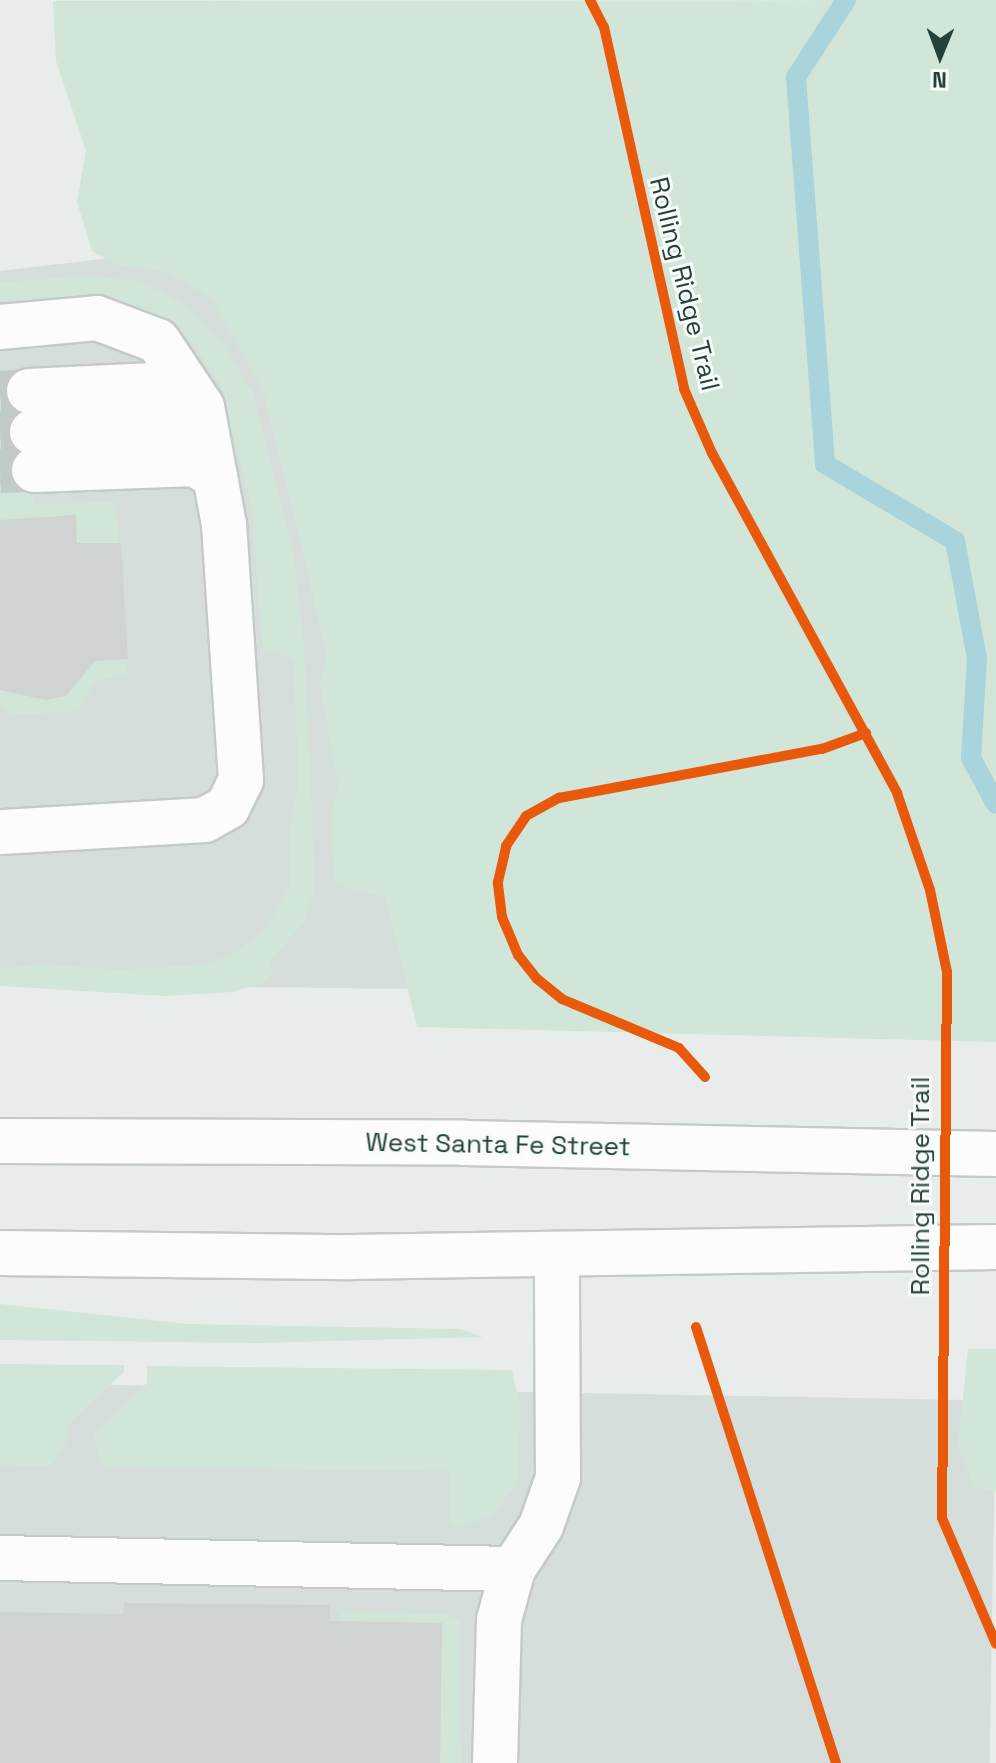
<!DOCTYPE html>
<html>
<head>
<meta charset="utf-8">
<style>
	body { margin:0 }
	#map { position:relative; width:996px; height:1763px; overflow:hidden; background:#e8edeb; font-family:"Space Grotesk",sans-serif }
	div>[style] { position:absolute }
	[style*='--x'] { left:calc(var(--x)*1px); top:calc(var(--y)*1px); width:calc(var(--w)*1px); rotate:calc(var(--a)*1deg) }
	.built>* { inset:0; background:#d6dedb; transform-origin:0 0 }
	.green>* { inset:0; background:#d1e6d8 }
	.stream>* { height:20px; margin:-10px; padding:0 10px; transform-origin:10px; border-radius:10px; background:#a9d4db }
	.building>* { inset:0; background:#cfd4d2 }
	.minor-tunnel>* { height:44px; margin-top:-22px; transform-origin:0; background:repeating-linear-gradient(90deg,#c1cbc8 0 44px,transparent 0 66px) }
	.roads { filter:drop-shadow(2px 0 #c5cac8) drop-shadow(-2px 0 #c5cac8) drop-shadow(0 2px #c5cac8) drop-shadow(0 -2px #c5cac8) }
	.minor>* { height:44px; margin:-22px; padding:0 22px; transform-origin:22px; border-radius:22px; background:#fcfcfc }
	.cycleway>* { height:10px; margin:-5px; padding:0 5px; transform-origin:5px; border-radius:5px; background:#e8590c }
	span { translate:-50% -50%; white-space:nowrap; text-align:center; line-height:1.15; -webkit-text-stroke:6px #f7fbf9; paint-order:stroke }
	.street-label { font-size:26px; color:#24423a }
	.north { position:absolute; left:900px; top:16px; width:80px; height:80px; -webkit-text-stroke:6px #f7fbf9; paint-order:stroke; rotate:181deg; font-size:22px; font-weight:700; line-height:32px; text-align:center; color:#24423a }
	.north::after { content:''; display:block; margin:auto; width:28px; height:36px; background:#24423a; clip-path:polygon(50% 0,100% 100%,50% 72%,0 100%) }
</style>
</head>
<body>
<div id="map">
	<div class="built">
		<i style="clip-path:polygon(229px 244px,408px 989px,0 984px,0 271px)"></i>
		<i style="left:0;top:1383px;width:996px;height:380px;rotate:1deg"></i>
	</div>
	<div class="green">
		<i style="clip-path:polygon(996px 0,996px 1042px,417px 1027px,386px 898px,334px 883px,331px 812px,338px 786px,320px 683px,327px 653px,265px 395px,212px 298px,163px 271px,120px 266px,92px 251px,77px 202px,86px 151px,56px 61px,53px 1px)"></i>
		<i style="clip-path:polygon(90px 275px,139px 282px,162px 292px,186px 305px,223px 343px,252px 392px,292px 544px,304px 645px,315px 887px,304px 922px,270px 960px,272px 972px,266px 981px,233px 992px,165px 996px,0 986px,0 969px,43px 964px,118px 970px,196px 965px,228px 957px,263px 933px,289px 887px,290px 825px,299px 781px,293px 659px,262px 647px,252px 509px,222px 387px,189px 337px,140px 308px,99px 298px,0 301px,0 283px)"></i>
		<i style="clip-path:polygon(34px 492px,35px 504px,115px 502px,119px 543px,77px 546px,75px 515px,0 520px,0 494px)"></i>
		<i style="clip-path:polygon(126px 659px,127px 673px,95px 681px,78px 711px,12px 715px,0 703px,0 690px,46px 700px,66px 696px,82px 680px,84px 662px)"></i>
		<i style="clip-path:polygon(0 1304px,188px 1324px,461px 1329px,483px 1337px,259px 1343px,0 1340px)"></i>
		<i style="clip-path:polygon(968px 1349px,996px 1349px,996px 1492px,974px 1486px,958px 1445px)"></i>
		<i style="clip-path:polygon(0 1364px,124px 1365px,124px 1372px,68px 1424px,67px 1441px,51px 1466px,0 1465px)"></i>
		<i style="clip-path:polygon(147px 1366px,512px 1370px,520px 1407px,517px 1483px,493px 1515px,458px 1528px,449px 1520px,450px 1471px,103px 1467px,93px 1435px,147px 1383px)"></i>
		<i style="clip-path:polygon(341px 1612px,444px 1614px,460px 1621px,461px 1763px,440px 1763px,442px 1623px,342px 1621px)"></i>
	</div>
	<div class="stream">
		<i style="--x:846;--y:0;--w:92;--a:123"></i>
		<i style="--x:796;--y:77;--w:388;--a:85.7"></i>
		<i style="--x:825;--y:464;--w:151;--a:30.6"></i>
		<i style="--x:955;--y:541;--w:119;--a:79.4"></i>
		<i style="--x:977;--y:658;--w:100;--a:93.4"></i>
		<i style="--x:971;--y:758;--w:52;--a:61.5"></i>
	</div>
	<div class="building">
		<i style="clip-path:polygon(76px 515px,77px 543px,121px 543px,128px 659px,95px 661px,66px 696px,46px 700px,0 690px,0 520px)"></i>
		<i style="clip-path:polygon(124px 1603px,330px 1605px,330px 1621px,442px 1623px,440px 1763px,0 1763px,0 1612px,123px 1614px)"></i>
	</div>
	<div class="minor-tunnel">
		<i style="--x:0;--y:393;--w:29;--a:-4"></i>
		<i style="--x:0;--y:434;--w:32;--a:-4"></i>
		<i style="--x:0;--y:471;--w:34;--a:-2"></i>
	</div>
	<div class="roads">
		<div class="minor">
			<i style="--x:0;--y:327;--w:97;--a:-5.3"></i>
			<i style="--x:97;--y:318;--w:65;--a:20.7"></i>
			<i style="--x:158;--y:341;--w:79;--a:56.3"></i>
			<i style="--x:202;--y:407;--w:119;--a:79.4"></i>
			<i style="--x:224;--y:524;--w:257;--a:86.2"></i>
			<i style="--x:241;--y:780;--w:30;--a:116"></i>
			<i style="--x:228;--y:807;--w:26;--a:151"></i>
			<i style="--x:205;--y:820;--w:205;--a:176.6"></i>
			<i style="--x:29;--y:391;--w:124;--a:-2.8"></i>
			<i style="--x:153;--y:385;--w:39;--a:12"></i>
			<i style="--x:32;--y:432;--w:149;--a:-2.3"></i>
			<i style="--x:181;--y:426;--w:34;--a:34"></i>
			<i style="--x:34;--y:470;--w:161;--a:-2.1"></i>
			<i style="--x:195;--y:464;--w:24;--a:33"></i>
			<i style="--x:0;--y:1141;--w:464;--a:0.2"></i>
			<i style="--x:464;--y:1143;--w:532;--a:1.18"></i>
			<i style="--x:0;--y:1253;--w:350;--a:0.7"></i>
			<i style="--x:350;--y:1257;--w:646;--a:-0.89"></i>
			<i style="--x:0;--y:1558;--w:513;--a:1.23"></i>
			<i style="--x:495;--y:1763;--w:143;--a:-88.4"></i>
			<i style="--x:499;--y:1620;--w:53;--a:-74.6"></i>
			<i style="--x:513;--y:1569;--w:51;--a:-56.9"></i>
			<i style="--x:541;--y:1526;--w:51;--a:-70.5"></i>
			<i style="--x:558;--y:1478;--w:224;--a:-90.3"></i>
		</div>
	</div>
	<div class="cycleway">
		<i style="--x:590;--y:0;--w:30;--a:63"></i>
		<i style="--x:604;--y:27;--w:371;--a:77.5"></i>
		<i style="--x:684;--y:389;--w:70;--a:66.4"></i>
		<i style="--x:712;--y:453;--w:387;--a:61.4"></i>
		<i style="--x:897;--y:793;--w:102;--a:71.2"></i>
		<i style="--x:930;--y:890;--w:84;--a:78.3"></i>
		<i style="--x:947;--y:972;--w:546;--a:90.52"></i>
		<i style="--x:942;--y:1518;--w:137;--a:66.8"></i>
		<i style="--x:705;--y:1077;--w:39;--a:-132"></i>
		<i style="--x:679;--y:1048;--w:127;--a:-157.3"></i>
		<i style="--x:562;--y:999;--w:32;--a:-141"></i>
		<i style="--x:537;--y:979;--w:31;--a:-128"></i>
		<i style="--x:518;--y:955;--w:41;--a:-112.8"></i>
		<i style="--x:502;--y:917;--w:35;--a:-97"></i>
		<i style="--x:498;--y:882;--w:37;--a:-77"></i>
		<i style="--x:506;--y:846;--w:36;--a:-56"></i>
		<i style="--x:526;--y:816;--w:38;--a:-29"></i>
		<i style="--x:559;--y:798;--w:268;--a:-10.6"></i>
		<i style="--x:822;--y:749;--w:47;--a:-20"></i>
		<i style="--x:696;--y:1327;--w:458;--a:72.2"></i>
	</div>
	<div class="street-label">
		<span style="left:684px;top:284px;rotate:76deg">Rolling Ridge Trail</span>
		<span style="left:498px;top:1145px;rotate:1deg">West Santa Fe Street</span>
		<span style="left:921px;top:1186px;rotate:-90deg">Rolling Ridge Trail</span>
	</div>
	<div class="north">N</div>
</div>
</body>
</html>
